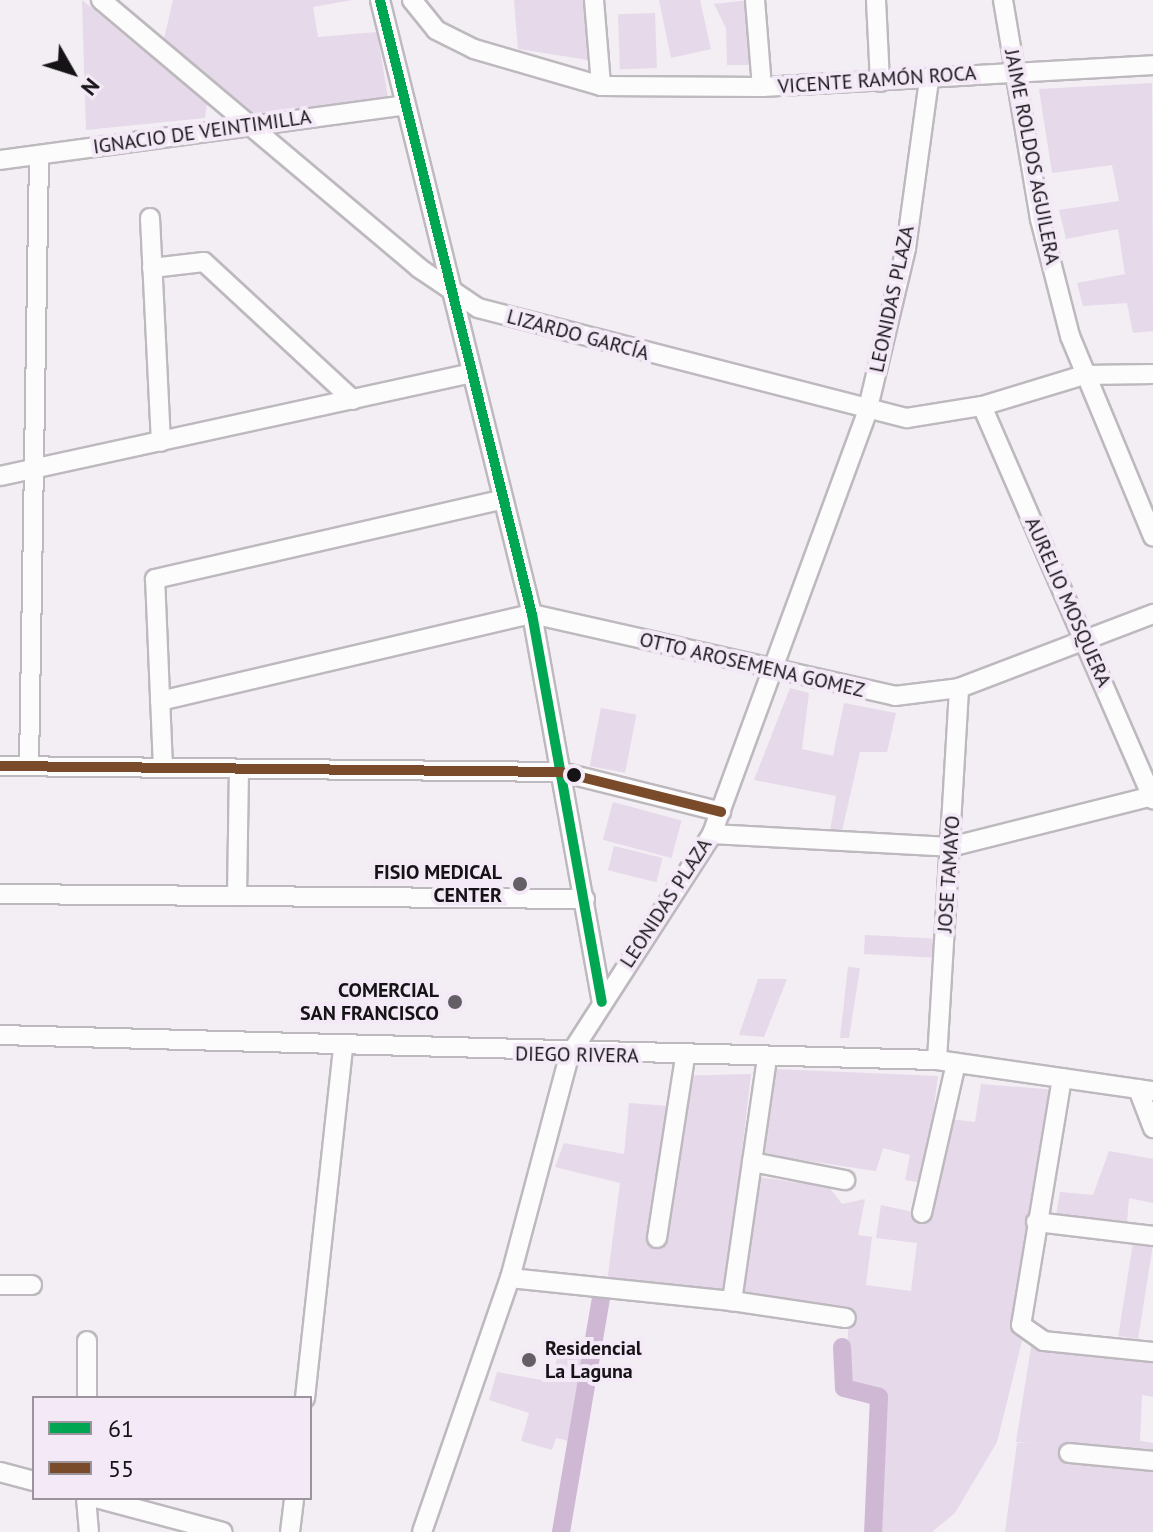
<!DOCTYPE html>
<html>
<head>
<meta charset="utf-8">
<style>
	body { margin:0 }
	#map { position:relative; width:1153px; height:1532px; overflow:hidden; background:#f3edf4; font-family:"PT Sans",sans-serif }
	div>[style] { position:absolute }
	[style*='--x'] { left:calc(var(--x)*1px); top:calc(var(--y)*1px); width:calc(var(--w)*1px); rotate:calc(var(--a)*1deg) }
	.green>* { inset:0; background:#e6d9ea; transform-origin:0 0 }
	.canal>* { height:18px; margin:-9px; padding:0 9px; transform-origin:9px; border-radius:9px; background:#ceb8d4 }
	.roads { filter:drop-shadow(2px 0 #bdb9be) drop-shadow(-2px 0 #bdb9be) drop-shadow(0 2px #bdb9be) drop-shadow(0 -2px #bdb9be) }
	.minor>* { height:18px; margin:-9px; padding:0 9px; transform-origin:9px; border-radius:9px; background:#fdfcfd }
	.bus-1>* { height:10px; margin:-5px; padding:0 5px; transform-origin:5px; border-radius:5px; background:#00a651 }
	.bus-2>* { height:10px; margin:-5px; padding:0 5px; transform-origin:5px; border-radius:5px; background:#7a4b2a }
	.dots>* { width:22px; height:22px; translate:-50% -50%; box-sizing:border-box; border:4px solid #f4eaf7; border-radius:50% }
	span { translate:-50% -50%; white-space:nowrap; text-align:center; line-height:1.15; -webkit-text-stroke:8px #f4eaf7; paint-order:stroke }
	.street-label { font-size:20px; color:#161317 }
	.poi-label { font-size:20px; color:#161317; font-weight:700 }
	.right { translate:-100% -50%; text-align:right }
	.left { translate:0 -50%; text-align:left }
	.legend { position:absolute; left:32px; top:1396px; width:280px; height:104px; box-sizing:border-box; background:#f4eaf7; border:2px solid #9b949d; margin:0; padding:10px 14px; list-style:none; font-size:24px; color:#161317 }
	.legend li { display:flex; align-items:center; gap:16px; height:40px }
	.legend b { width:40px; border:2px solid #9b949d }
	.north { position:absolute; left:32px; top:32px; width:80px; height:80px; -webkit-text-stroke:6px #f4eaf7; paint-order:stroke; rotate:129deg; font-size:22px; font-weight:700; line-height:32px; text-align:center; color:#161317 }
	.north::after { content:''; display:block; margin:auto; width:28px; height:36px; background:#161317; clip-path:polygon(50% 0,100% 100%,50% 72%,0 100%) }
</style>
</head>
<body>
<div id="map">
	<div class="green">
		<i style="clip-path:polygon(82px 0,207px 104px,205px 118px,86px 130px)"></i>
		<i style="clip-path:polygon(173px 0,352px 0,313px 7px,318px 37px,377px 32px,388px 98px,251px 119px,164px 39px)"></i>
		<i style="clip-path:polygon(514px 0,585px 0,588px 60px,518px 49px)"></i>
		<i style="clip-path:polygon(659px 0,700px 0,711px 49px,671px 58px)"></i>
		<i style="clip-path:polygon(750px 0,755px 65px,727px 65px,726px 28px,714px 4px)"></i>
		<i style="left:655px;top:13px;width:55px;height:37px;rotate:88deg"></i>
		<i style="clip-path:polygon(1152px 83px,1153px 331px,1133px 333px,1127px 303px,1083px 306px,1077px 283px,1125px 274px,1118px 229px,1066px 239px,1059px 210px,1119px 201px,1112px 165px,1052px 173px,1039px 89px)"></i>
		<i style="clip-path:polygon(790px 688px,809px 693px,802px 749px,833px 756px,844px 703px,896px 713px,887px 752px,860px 752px,842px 831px,830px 831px,836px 796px,754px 780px)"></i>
		<i style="left:601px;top:708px;width:36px;height:59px;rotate:11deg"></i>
		<i style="left:613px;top:802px;width:71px;height:39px;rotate:15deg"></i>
		<i style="left:614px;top:846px;width:50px;height:25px;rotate:14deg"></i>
		<i style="left:865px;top:935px;width:72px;height:19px;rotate:3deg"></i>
		<i style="clip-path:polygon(848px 967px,860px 968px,849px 1038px,840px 1038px)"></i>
		<i style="clip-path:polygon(758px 979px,787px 979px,764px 1037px,739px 1035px)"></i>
		<i style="clip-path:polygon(774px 1069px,938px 1076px,924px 1183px,905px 1180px,910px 1155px,883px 1148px,876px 1171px,761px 1154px)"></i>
		<i style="clip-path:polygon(751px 1074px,725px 1297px,607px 1283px,620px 1183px,555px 1167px,564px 1143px,624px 1154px,629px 1103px,669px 1106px,672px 1076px)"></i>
		<i style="clip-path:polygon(981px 1084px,1057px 1090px,1024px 1333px,997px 1442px,955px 1513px,932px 1532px,875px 1532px,880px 1396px,844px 1388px,850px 1307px,739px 1293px,758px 1177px,829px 1187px,842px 1204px,865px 1199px,858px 1235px,872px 1237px,866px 1285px,911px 1291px,917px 1243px,876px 1238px,881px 1205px,926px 1215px,950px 1119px,975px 1122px)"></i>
		<i style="clip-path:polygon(1109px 1151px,1153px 1159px,1153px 1203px,1129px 1198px,1127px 1223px,1056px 1216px,1060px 1192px,1093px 1195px)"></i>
		<i style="left:1133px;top:1243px;width:20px;height:94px;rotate:9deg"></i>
		<i style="clip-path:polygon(1032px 1341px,1153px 1359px,1153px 1397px,1142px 1395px,1140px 1441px,1153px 1443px,1153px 1451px,1070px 1445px,1068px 1462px,1153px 1472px,1153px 1532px,1005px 1532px,1017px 1443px,1030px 1443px,1016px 1442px)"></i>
		<i style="clip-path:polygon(559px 1346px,590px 1351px,573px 1442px,556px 1438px,552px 1450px,521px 1441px,529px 1413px,489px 1400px,497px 1372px,552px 1382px)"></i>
	</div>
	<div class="canal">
		<i style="--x:842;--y:1347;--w:41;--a:87.2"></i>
		<i style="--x:844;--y:1388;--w:36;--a:14"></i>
		<i style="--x:879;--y:1397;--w:135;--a:92.5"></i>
		<i style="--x:561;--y:1532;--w:236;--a:-80.3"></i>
	</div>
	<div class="roads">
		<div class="minor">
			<i style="--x:101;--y:0;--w:416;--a:40.1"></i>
			<i style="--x:419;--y:268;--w:71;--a:34.1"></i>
			<i style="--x:478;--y:308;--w:443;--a:14.4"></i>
			<i style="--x:907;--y:418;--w:76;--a:-9.1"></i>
			<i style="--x:982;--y:406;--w:107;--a:-16.9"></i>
			<i style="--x:1084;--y:375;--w:69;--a:-0.8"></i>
			<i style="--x:380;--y:0;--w:633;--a:76.1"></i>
			<i style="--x:532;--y:614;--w:394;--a:79.8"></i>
			<i style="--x:412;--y:0;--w:38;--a:51"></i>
			<i style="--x:436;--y:30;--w:42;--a:26.6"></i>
			<i style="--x:474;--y:49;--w:132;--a:16.2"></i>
			<i style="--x:601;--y:86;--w:161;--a:0.4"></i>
			<i style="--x:762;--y:87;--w:392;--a:-3.2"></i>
			<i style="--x:594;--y:0;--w:86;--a:85.3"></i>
			<i style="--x:755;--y:0;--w:87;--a:85.4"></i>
			<i style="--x:876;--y:0;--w:82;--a:87.2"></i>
			<i style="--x:1003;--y:0;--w:222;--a:80.4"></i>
			<i style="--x:1040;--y:219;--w:121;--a:75.6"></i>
			<i style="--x:1070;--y:336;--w:217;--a:67.5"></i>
			<i style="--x:0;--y:160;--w:409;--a:-7.7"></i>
			<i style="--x:150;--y:218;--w:224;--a:87.2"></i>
			<i style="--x:152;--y:268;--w:52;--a:-6.6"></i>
			<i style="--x:204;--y:262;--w:203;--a:42.8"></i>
			<i style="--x:982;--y:406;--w:429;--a:66.5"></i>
			<i style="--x:0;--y:476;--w:480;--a:-12.3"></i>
			<i style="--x:160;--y:701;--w:382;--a:-13.2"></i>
			<i style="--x:532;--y:614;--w:372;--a:12.7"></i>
			<i style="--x:895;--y:696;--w:64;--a:-7.1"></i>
			<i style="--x:959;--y:688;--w:208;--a:-20.9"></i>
			<i style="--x:0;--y:766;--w:561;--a:0.61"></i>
			<i style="--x:561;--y:772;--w:165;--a:14"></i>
			<i style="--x:29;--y:766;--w:611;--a:-89.06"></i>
			<i style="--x:163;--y:768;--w:189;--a:-92.4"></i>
			<i style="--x:155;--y:579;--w:353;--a:-12.9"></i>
			<i style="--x:712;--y:834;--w:238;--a:3.1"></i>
			<i style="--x:950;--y:847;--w:209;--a:-14.1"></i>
			<i style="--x:0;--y:894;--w:585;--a:0.49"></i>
			<i style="--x:237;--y:896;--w:125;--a:-89.1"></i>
			<i style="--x:0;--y:1035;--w:937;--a:1.53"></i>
			<i style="--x:937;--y:1060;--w:218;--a:8.2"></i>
			<i style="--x:767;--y:1058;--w:246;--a:98.2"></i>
			<i style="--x:732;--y:1301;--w:115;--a:8.5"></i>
			<i style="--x:937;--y:1060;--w:373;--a:-86.6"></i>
			<i style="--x:1062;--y:1078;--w:250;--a:99.4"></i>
			<i style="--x:1021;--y:1325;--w:28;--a:35"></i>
			<i style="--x:1044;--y:1341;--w:110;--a:5.8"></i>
			<i style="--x:1138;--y:1089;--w:42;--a:69"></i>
			<i style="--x:752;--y:1162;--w:95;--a:11"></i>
			<i style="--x:922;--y:1213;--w:154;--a:-77.2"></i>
			<i style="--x:1036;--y:1222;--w:118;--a:6.8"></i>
			<i style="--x:657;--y:1238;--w:183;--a:-81.2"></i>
			<i style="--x:510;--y:1278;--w:223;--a:5.9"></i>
			<i style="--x:0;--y:1285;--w:32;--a:0"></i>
			<i style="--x:87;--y:1398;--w:57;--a:-90"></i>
			<i style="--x:305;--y:1398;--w:352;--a:-83.8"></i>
			<i style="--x:1069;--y:1453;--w:84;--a:5.4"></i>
			<i style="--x:0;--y:1472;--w:35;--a:15"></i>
			<i style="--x:86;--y:1498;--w:34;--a:85"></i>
			<i style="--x:96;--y:1498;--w:131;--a:15"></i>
			<i style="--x:290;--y:1532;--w:34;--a:-83"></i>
			<i style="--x:422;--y:1532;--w:269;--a:-70.9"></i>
			<i style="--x:510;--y:1278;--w:230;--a:-75.1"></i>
			<i style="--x:569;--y:1056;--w:264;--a:-57.2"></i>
			<i style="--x:712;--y:834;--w:450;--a:-69.8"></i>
			<i style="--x:867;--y:412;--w:169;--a:-76.6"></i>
			<i style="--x:906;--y:248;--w:171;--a:-82.2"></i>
		</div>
	</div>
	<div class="bus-1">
		<i style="--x:380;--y:0;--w:633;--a:76.1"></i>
		<i style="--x:532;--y:614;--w:394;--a:79.8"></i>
	</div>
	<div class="bus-2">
		<i style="--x:0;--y:766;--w:561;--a:0.61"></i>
		<i style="--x:561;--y:772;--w:165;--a:14"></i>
	</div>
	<div class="dots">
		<i style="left:574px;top:775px;background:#161317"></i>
		<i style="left:520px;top:884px;background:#635f64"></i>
		<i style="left:455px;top:1002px;background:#635f64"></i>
		<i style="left:529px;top:1360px;background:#635f64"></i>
	</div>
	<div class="street-label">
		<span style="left:877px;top:80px;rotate:-4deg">VICENTE RAMÓN ROCA</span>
		<span style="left:202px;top:132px;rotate:-8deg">IGNACIO DE VEINTIMILLA</span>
		<span style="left:1032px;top:157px;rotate:79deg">JAIME ROLDOS AGUILERA</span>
		<span style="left:892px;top:299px;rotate:-78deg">LEONIDAS PLAZA</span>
		<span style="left:578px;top:335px;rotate:15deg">LIZARDO GARCÍA</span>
		<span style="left:1068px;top:602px;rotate:66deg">AURELIO MOSQUERA</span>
		<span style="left:752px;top:665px;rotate:13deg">OTTO AROSEMENA GOMEZ</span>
		<span style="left:949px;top:874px;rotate:-86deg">JOSE TAMAYO</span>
		<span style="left:666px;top:903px;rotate:-57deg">LEONIDAS PLAZA</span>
		<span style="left:577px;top:1055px;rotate:1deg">DIEGO RIVERA</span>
	</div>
	<div class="poi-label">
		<span class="right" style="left:502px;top:884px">FISIO MEDICAL<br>CENTER</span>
		<span class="right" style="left:439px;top:1002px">COMERCIAL<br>SAN FRANCISCO</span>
		<span class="left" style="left:545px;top:1360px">Residencial<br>La Laguna</span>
	</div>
	<ul class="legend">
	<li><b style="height:10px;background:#00a651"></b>61</li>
	<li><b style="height:10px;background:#7a4b2a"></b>55</li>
	</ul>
	<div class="north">N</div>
</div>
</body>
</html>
